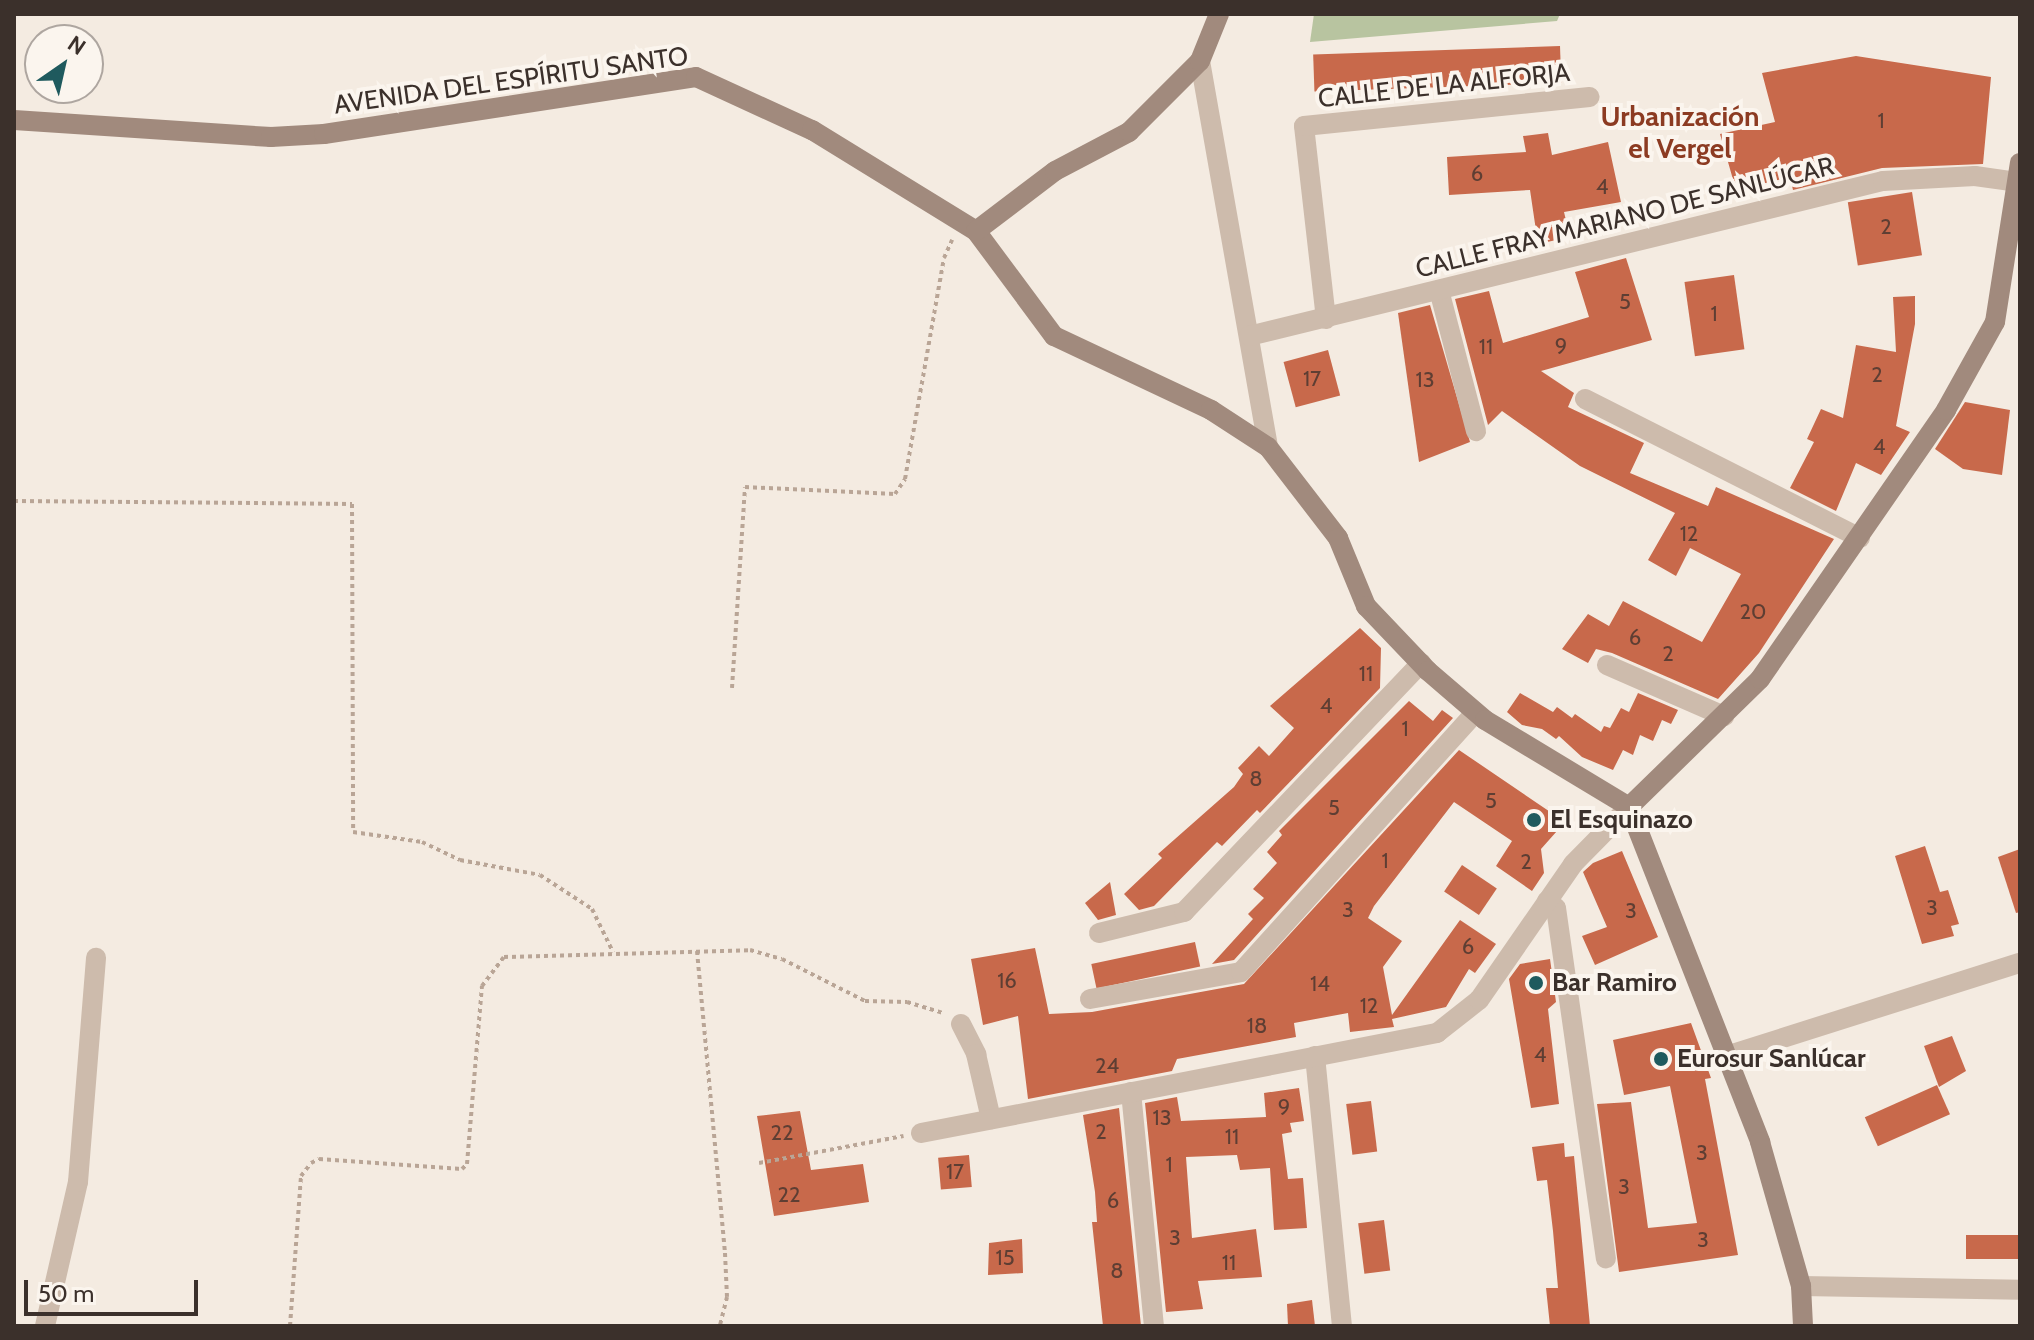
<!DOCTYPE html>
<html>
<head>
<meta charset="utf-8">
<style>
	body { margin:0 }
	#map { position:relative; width:2034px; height:1340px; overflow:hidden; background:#f4ebe1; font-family:Cabin,sans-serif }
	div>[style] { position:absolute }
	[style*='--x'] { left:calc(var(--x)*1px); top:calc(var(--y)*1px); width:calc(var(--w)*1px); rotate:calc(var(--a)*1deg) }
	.green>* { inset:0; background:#b8c4a0 }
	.building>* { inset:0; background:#c8694b; transform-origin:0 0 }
	.path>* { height:4px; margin-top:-2px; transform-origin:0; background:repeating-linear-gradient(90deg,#b9a596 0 4px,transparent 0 8px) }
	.street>* { height:20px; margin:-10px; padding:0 10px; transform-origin:10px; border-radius:10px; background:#cdbbac }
	.secondary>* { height:20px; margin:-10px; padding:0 10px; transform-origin:10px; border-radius:10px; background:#a18a7d }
	.dots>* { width:22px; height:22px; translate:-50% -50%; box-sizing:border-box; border:4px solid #fbf5ee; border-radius:50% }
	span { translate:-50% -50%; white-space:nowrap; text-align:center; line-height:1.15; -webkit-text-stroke:8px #fbf5ee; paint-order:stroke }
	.number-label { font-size:22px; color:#5e3e33 }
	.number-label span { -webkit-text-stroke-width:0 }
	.street-label { font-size:26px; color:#3b302b }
	.poi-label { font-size:26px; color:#3b302b; font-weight:700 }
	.left { translate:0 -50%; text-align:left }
	.neighbourhood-label { font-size:28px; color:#8c3b22; font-weight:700 }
	.frame { position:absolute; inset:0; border:16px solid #3b302b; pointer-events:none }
	.north { position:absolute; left:24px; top:24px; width:80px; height:80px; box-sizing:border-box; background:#fbf5ee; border:2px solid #aea6a0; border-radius:50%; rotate:34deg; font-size:22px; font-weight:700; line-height:32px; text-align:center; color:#3b302b }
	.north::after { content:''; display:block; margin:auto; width:28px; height:36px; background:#1f5a5e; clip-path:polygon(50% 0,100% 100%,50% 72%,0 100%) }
	.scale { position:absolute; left:24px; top:1280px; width:174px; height:36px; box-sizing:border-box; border:4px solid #3b302b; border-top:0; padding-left:10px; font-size:24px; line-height:28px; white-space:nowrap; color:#3b302b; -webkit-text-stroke:6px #fbf5ee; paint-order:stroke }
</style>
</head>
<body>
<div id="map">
	<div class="green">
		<i style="clip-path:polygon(1314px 14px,1560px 14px,1557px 21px,1310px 42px)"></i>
	</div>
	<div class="building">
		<i style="left:1560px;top:46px;width:37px;height:247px;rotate:88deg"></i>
		<i style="clip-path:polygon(1856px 56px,1991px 77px,1983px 164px,1882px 168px,1793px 190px,1790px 177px,1736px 190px,1720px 134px,1775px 122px,1762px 73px)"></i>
		<i style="clip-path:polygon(1548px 133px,1552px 155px,1608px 142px,1621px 202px,1564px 212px,1570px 237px,1538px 244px,1530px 190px,1449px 195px,1447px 157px,1526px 152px,1523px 136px)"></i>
		<i style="left:1912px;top:192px;width:64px;height:65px;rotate:81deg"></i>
		<i style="clip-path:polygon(1626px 258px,1652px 340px,1541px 371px,1574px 393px,1568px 407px,1644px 443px,1630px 473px,1708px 506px,1716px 487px,1834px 539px,1759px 653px,1718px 699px,1612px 653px,1596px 649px,1588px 663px,1562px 649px,1588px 614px,1609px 626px,1623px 601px,1702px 642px,1741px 574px,1690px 548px,1676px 576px,1648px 560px,1675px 513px,1580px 466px,1502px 411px,1488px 425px,1455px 299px,1489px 291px,1503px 343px,1589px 317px,1575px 272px)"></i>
		<i style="left:1734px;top:275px;width:75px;height:50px;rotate:82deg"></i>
		<i style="clip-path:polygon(1915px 296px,1915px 324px,1896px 426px,1910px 432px,1881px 475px,1856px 463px,1836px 511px,1790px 488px,1814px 442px,1807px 439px,1821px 409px,1843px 418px,1856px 345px,1896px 352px,1893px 297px)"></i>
		<i style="clip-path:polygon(1430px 305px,1470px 442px,1419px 462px,1398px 313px)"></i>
		<i style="left:1328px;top:350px;width:47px;height:46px;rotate:75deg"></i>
		<i style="clip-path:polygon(1965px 402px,2010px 410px,2002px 475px,1963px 469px,1935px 449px)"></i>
		<i style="clip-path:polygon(1360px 628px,1381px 648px,1380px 688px,1260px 813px,1257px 810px,1222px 846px,1217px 842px,1154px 906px,1139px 910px,1124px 894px,1162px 858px,1158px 854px,1234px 787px,1243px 774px,1238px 768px,1259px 746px,1269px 756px,1294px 728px,1270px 706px)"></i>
		<i style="clip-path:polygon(1520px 693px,1553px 712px,1557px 707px,1572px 718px,1575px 714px,1601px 732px,1604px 726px,1610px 728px,1621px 708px,1629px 712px,1638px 693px,1678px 710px,1671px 724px,1662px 720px,1653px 741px,1640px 735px,1633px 755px,1623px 750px,1613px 770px,1582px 757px,1559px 736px,1556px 739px,1542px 729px,1522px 725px,1507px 712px)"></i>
		<i style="clip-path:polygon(1409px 701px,1433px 721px,1442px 710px,1453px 718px,1234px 960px,1212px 964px,1253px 919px,1248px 914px,1264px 898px,1253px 889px,1277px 863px,1267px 852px,1282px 835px,1279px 831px)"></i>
		<i style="clip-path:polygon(1459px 750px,1565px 822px,1541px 849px,1544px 873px,1532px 891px,1496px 866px,1512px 841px,1454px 802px,1374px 906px,1368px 918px,1402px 941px,1383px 967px,1392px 1015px,1460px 920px,1496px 944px,1475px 973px,1469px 969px,1446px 1007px,1392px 1019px,1394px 1027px,1350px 1032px,1348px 1013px,1294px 1023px,1296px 1037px,1177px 1059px,1172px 1071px,1028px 1099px,1018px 1016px,983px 1025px,971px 959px,1035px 948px,1049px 1014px,1092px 1012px,1244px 984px)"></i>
		<i style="clip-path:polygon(1925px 846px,1940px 892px,1948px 890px,1959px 924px,1951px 926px,1954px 936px,1922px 944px,1895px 856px)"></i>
		<i style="clip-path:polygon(2020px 849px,2020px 912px,2016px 913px,1998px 857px)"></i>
		<i style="clip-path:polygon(1622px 851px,1658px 937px,1595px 965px,1582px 936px,1607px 927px,1583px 872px,1593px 863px)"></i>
		<i style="left:1462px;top:865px;width:42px;height:32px;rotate:34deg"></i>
		<i style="clip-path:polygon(1110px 882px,1116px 915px,1098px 920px,1085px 903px)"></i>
		<i style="left:1195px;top:942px;width:25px;height:106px;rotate:78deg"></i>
		<i style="clip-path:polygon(1550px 959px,1556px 1002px,1548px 1009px,1559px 1104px,1531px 1108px,1509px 979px,1520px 964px)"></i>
		<i style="clip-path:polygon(1691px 1023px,1711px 1078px,1705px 1079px,1738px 1255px,1619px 1272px,1597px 1104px,1631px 1102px,1648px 1228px,1697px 1223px,1670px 1086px,1624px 1095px,1613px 1040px)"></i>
		<i style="clip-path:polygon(1952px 1036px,1966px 1071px,1939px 1087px,1924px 1046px)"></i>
		<i style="left:1937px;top:1085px;width:32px;height:79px;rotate:66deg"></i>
		<i style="clip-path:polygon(1299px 1088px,1304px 1121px,1290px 1123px,1292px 1132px,1282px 1134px,1288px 1179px,1303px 1178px,1307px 1228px,1274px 1230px,1270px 1168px,1240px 1170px,1237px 1155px,1186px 1157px,1192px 1238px,1256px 1229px,1262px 1277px,1198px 1281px,1203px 1309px,1166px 1312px,1145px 1103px,1177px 1097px,1181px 1121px,1266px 1117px,1264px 1093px)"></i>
		<i style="left:1371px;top:1101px;width:51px;height:25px;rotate:83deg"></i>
		<i style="clip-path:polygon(1119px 1108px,1141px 1326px,1103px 1326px,1092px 1222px,1097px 1222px,1095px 1192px,1083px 1115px)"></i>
		<i style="clip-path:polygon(800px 1111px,811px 1170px,863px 1164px,869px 1202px,774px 1216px,757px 1116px)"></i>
		<i style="clip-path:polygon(1564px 1143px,1565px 1157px,1574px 1156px,1590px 1326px,1550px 1326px,1546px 1288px,1558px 1288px,1553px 1231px,1547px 1180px,1537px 1181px,1532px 1147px)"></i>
		<i style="left:969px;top:1155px;width:32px;height:31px;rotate:85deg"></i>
		<i style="left:1384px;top:1220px;width:51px;height:26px;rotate:83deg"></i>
		<i style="left:2020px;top:1235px;width:24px;height:54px;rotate:90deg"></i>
		<i style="clip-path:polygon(1022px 1239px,1023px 1273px,988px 1275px,989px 1243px)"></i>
		<i style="clip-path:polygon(1312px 1300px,1315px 1326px,1288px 1326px,1287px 1304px)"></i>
	</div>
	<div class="path">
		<i style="--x:14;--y:501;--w:338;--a:0.5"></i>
		<i style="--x:352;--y:504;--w:328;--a:89.8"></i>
		<i style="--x:353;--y:832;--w:70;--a:8.2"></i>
		<i style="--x:422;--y:842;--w:42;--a:25.3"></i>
		<i style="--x:460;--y:860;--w:81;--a:10.6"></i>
		<i style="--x:540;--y:875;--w:62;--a:33.2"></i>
		<i style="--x:592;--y:909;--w:48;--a:64"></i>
		<i style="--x:732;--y:688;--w:201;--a:-86.3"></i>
		<i style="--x:745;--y:487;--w:150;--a:2.7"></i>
		<i style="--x:895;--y:494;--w:18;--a:-56"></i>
		<i style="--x:905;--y:479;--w:224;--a:-80"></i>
		<i style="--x:944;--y:258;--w:20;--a:-66"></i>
		<i style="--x:697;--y:951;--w:303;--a:84.7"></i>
		<i style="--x:725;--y:1253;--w:44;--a:87.4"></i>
		<i style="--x:727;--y:1297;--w:30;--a:104"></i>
		<i style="--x:759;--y:1163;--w:147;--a:-10.6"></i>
		<i style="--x:290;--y:1326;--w:150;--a:-85.8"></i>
		<i style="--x:301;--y:1176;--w:16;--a:-52"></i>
		<i style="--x:311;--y:1163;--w:9;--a:-27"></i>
		<i style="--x:319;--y:1159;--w:143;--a:4"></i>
		<i style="--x:462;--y:1169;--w:7;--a:-45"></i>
		<i style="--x:467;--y:1164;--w:179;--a:-85.2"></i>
		<i style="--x:482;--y:986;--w:36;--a:-53"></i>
		<i style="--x:504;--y:957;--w:246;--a:-1.6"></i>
		<i style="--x:750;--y:950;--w:33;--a:16"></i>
		<i style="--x:782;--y:959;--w:93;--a:26.8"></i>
		<i style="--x:865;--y:1001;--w:42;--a:1.4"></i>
		<i style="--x:907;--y:1002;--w:39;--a:17"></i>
	</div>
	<div class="street">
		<i style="--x:1200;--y:61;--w:392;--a:80"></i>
		<i style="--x:1439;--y:290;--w:146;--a:75.3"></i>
		<i style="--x:1326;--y:319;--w:194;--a:-96.5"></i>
		<i style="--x:1304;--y:126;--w:287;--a:-5.8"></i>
		<i style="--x:1249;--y:336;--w:653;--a:-13.74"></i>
		<i style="--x:1883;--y:181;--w:92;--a:-3.1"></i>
		<i style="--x:1975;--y:176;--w:42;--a:8.1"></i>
		<i style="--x:1585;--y:399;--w:308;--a:26.8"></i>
		<i style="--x:1607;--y:665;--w:128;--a:23.6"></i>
		<i style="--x:1547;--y:901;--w:11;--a:38"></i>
		<i style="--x:1556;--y:908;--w:354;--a:81.9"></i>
		<i style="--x:1099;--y:933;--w:88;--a:-13.9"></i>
		<i style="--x:1184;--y:912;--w:344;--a:-46.4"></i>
		<i style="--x:1090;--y:999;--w:153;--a:-10.1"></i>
		<i style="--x:1241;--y:972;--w:350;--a:-47.9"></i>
		<i style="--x:961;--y:1024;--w:34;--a:63"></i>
		<i style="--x:976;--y:1054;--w:67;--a:77"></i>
		<i style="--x:1315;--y:1056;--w:271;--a:84.3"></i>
		<i style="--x:1726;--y:1056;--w:308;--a:-17.6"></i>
		<i style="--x:1131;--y:1092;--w:235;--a:84.4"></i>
		<i style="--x:921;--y:1133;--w:526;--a:-10.97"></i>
		<i style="--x:1437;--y:1033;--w:53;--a:-38.2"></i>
		<i style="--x:1479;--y:1000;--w:165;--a:-55.3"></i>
		<i style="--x:1573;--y:864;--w:80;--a:-45.5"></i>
		<i style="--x:1801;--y:1286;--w:219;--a:1"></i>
		<i style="--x:45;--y:1326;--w:148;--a:-77.1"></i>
		<i style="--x:78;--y:1182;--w:225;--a:-85.4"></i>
	</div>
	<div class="secondary">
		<i style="--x:14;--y:120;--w:258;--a:3.8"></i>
		<i style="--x:271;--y:137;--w:53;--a:-3.2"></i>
		<i style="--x:324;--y:134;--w:376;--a:-8.7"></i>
		<i style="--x:696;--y:77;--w:128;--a:24.6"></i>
		<i style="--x:812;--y:130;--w:193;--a:31.6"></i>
		<i style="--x:976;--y:231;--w:131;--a:53.4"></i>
		<i style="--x:1054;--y:336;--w:174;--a:25.2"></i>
		<i style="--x:1211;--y:410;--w:68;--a:33"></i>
		<i style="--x:1268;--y:447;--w:115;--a:52.4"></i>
		<i style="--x:1338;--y:538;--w:74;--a:67.6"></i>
		<i style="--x:1366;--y:606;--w:90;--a:46.4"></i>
		<i style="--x:1428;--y:671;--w:75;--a:40.7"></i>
		<i style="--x:1485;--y:720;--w:168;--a:31.1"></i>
		<i style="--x:1629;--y:807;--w:360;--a:68.6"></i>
		<i style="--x:1760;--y:1142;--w:150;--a:74.1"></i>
		<i style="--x:1801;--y:1286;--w:40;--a:87.1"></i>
		<i style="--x:976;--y:231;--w:99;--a:-37.2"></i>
		<i style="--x:1055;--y:171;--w:84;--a:-27.8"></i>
		<i style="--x:1129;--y:132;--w:100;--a:-45"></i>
		<i style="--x:1200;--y:61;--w:51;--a:-68"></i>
		<i style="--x:1629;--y:807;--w:183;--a:-44.3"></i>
		<i style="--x:1760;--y:679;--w:327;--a:-55.3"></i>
		<i style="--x:1946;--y:410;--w:101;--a:-60.9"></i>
		<i style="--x:1995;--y:322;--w:161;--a:-81.1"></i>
	</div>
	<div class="dots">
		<i style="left:1534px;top:820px;background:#1f5a5e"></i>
		<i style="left:1536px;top:983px;background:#1f5a5e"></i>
		<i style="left:1661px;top:1059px;background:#1f5a5e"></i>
	</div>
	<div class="number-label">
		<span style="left:1881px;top:121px">1</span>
		<span style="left:1477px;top:174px">6</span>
		<span style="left:1602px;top:187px">4</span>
		<span style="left:1886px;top:227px">2</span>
		<span style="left:1625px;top:302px">5</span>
		<span style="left:1714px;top:314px">1</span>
		<span style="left:1561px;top:346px">9</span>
		<span style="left:1486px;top:347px">11</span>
		<span style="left:1877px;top:375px">2</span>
		<span style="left:1312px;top:379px">17</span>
		<span style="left:1425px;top:380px">13</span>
		<span style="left:1879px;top:447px">4</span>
		<span style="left:1689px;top:534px">12</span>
		<span style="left:1753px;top:612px">20</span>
		<span style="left:1635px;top:638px">6</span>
		<span style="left:1668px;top:654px">2</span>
		<span style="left:1366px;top:674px">11</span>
		<span style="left:1326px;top:706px">4</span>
		<span style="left:1405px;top:729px">1</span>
		<span style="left:1256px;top:779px">8</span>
		<span style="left:1491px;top:801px">5</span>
		<span style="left:1334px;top:808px">5</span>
		<span style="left:1385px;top:861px">1</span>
		<span style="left:1526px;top:862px">2</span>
		<span style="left:1932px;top:908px">3</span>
		<span style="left:1348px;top:910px">3</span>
		<span style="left:1631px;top:911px">3</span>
		<span style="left:1468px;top:947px">6</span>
		<span style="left:1007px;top:981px">16</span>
		<span style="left:1320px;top:984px">14</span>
		<span style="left:1369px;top:1006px">12</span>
		<span style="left:1257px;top:1026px">18</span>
		<span style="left:1540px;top:1055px">4</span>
		<span style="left:1107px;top:1066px">24</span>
		<span style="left:1284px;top:1107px">9</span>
		<span style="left:1162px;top:1118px">13</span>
		<span style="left:1101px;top:1132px">2</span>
		<span style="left:782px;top:1133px">22</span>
		<span style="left:1232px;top:1137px">11</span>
		<span style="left:1702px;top:1153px">3</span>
		<span style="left:1169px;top:1165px">1</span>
		<span style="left:955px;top:1172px">17</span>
		<span style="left:1624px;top:1187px">3</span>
		<span style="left:789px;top:1195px">22</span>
		<span style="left:1113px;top:1201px">6</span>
		<span style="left:1175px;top:1238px">3</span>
		<span style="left:1703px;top:1240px">3</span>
		<span style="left:1005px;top:1258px">15</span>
		<span style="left:1229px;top:1263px">11</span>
		<span style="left:1117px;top:1271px">8</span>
	</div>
	<div class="street-label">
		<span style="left:511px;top:81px;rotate:-8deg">AVENIDA DEL ESPÍRITU SANTO</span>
		<span style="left:1444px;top:86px;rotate:-6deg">CALLE DE LA ALFORJA</span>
		<span style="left:1625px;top:218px;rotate:-14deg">CALLE FRAY MARIANO DE SANLÚCAR</span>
	</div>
	<div class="poi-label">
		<span class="left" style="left:1550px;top:820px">El Esquinazo</span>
		<span class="left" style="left:1552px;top:983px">Bar Ramiro</span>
		<span class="left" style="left:1677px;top:1059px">Eurosur Sanlúcar</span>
	</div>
	<div class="neighbourhood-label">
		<span style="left:1680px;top:132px">Urbanización<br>el Vergel</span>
	</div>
	<div class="frame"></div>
	<div class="north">N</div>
	<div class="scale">50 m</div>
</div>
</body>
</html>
